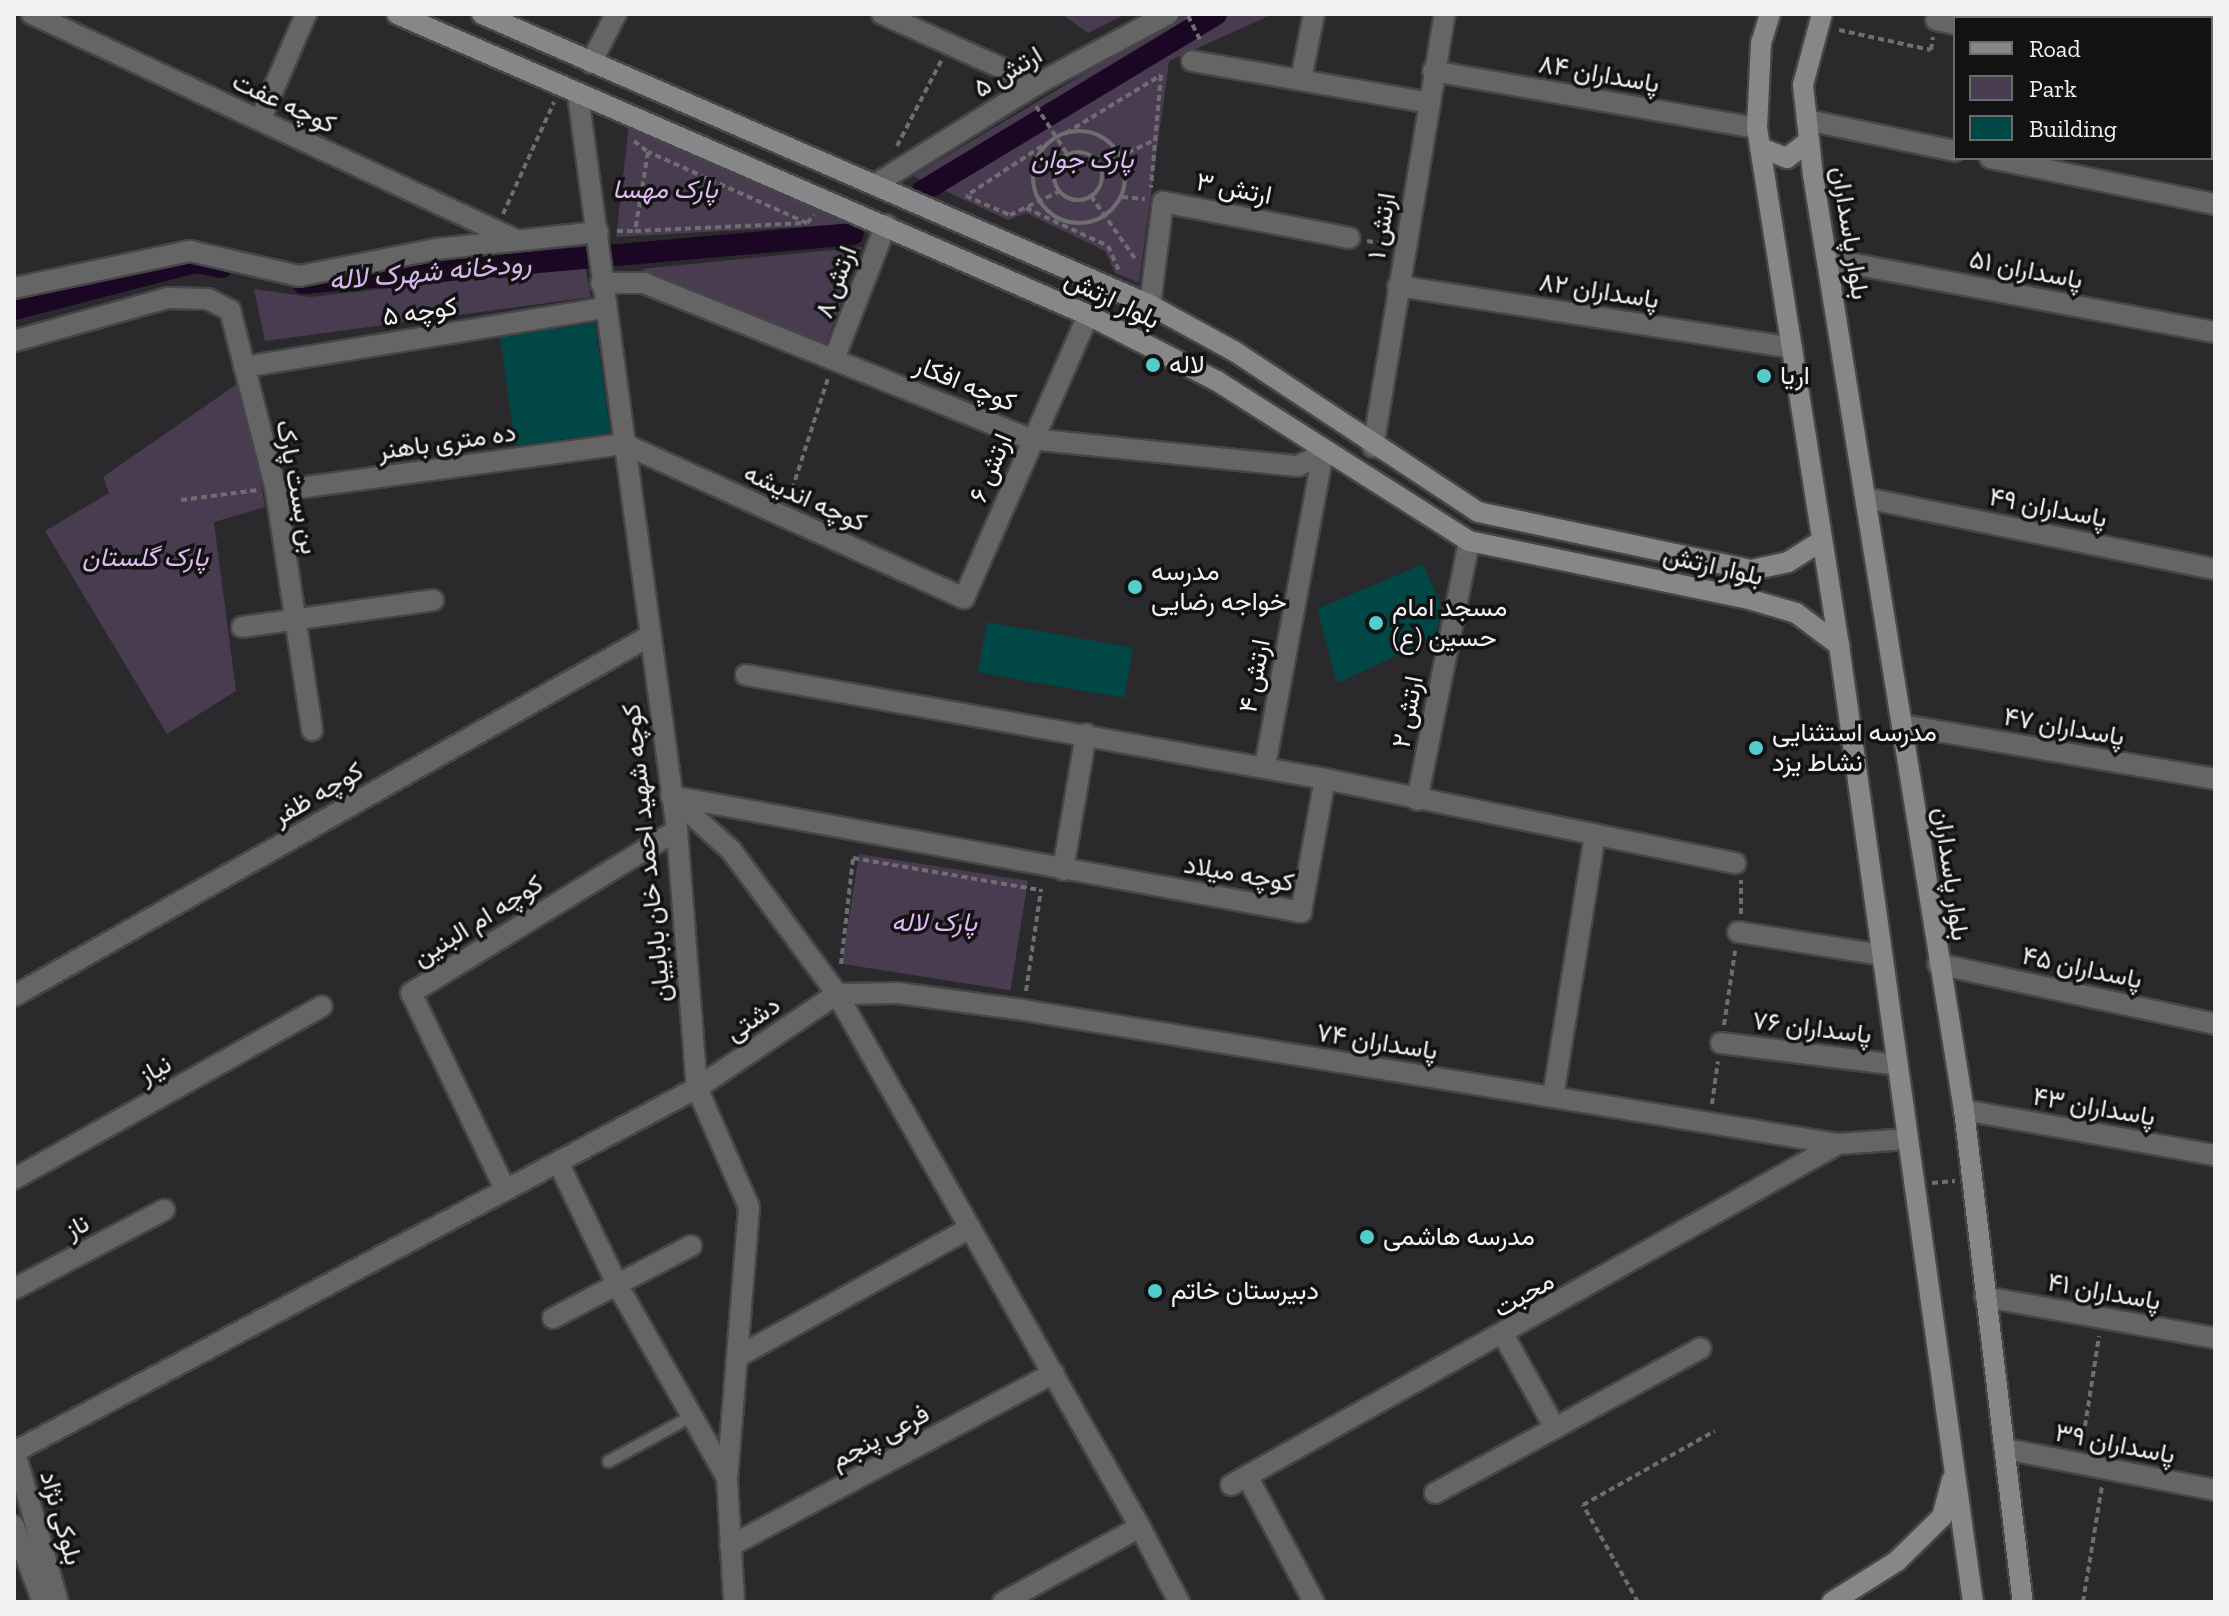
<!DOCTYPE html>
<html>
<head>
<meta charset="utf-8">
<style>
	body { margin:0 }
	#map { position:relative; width:2229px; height:1616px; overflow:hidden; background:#2a292b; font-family:"Zilla Slab",Vazirmatn,serif }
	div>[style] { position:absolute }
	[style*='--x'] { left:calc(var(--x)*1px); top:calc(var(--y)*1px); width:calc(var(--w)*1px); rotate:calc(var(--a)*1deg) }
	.green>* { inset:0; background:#493c50; transform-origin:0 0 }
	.canal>* { height:22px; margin:-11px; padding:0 11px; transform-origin:11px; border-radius:11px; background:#1b0724 }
	.building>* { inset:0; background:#004746; transform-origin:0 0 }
	.path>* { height:4px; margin-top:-2px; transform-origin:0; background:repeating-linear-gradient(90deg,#6e6d6f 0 6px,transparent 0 10px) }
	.path>.ring { margin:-2px; padding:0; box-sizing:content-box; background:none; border:4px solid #6e6d6f; border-radius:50% }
	.roads { filter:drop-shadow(2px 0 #464547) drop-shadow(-2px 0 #464547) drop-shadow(0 2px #464547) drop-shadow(0 -2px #464547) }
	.lane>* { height:11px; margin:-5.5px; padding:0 5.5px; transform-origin:5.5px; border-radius:5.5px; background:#666566 }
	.street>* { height:20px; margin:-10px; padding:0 10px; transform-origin:10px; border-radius:10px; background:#666566 }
	.secondary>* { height:20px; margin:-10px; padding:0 10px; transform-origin:10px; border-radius:10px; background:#878688 }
	.dots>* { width:22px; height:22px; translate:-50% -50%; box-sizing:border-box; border:4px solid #131213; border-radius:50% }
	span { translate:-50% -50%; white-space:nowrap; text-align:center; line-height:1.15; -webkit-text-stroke:7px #131213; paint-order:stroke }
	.street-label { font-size:26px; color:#f1f0f2 }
	.park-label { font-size:26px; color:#e1b9f6; font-style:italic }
	.poi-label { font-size:26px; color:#f1f0f2 }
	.left { translate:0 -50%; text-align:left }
	.water-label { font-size:28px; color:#dab3ef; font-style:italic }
	.frame { position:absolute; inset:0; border:16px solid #f1f0f2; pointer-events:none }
	.legend { position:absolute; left:1953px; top:16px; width:260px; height:144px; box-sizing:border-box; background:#131213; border:2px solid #6c6b6c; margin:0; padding:10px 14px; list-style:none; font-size:24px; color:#f1f0f2 }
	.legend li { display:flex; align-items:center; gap:16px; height:40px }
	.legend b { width:40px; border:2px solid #6c6b6c }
</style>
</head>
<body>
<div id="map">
	<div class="green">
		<i style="clip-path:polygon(1062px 14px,1126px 14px,1088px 33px)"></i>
		<i style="clip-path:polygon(1184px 14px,1273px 14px,1169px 61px,1139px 283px,1115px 273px,1105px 251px,1026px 213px,1008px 220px,913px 176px)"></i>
		<i style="clip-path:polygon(629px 125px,851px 224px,616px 237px)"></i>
		<i style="clip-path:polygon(862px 247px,826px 344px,641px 269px)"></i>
		<i style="clip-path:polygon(585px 266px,591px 297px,265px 341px,254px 289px,310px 297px)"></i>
		<i style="clip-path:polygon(244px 379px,265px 507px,214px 522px,236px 691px,167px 734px,45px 531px,109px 493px,103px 477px)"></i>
		<i style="left:859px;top:854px;width:171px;height:111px;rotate:9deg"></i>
	</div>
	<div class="canal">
		<i style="--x:923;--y:191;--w:342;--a:-31.1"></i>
		<i style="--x:303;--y:283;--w:552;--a:-5.09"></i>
		<i style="--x:14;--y:309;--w:188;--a:-14.5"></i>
		<i style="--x:196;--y:262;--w:26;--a:11"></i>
	</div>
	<div class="building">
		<i style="left:595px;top:323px;width:111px;height:96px;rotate:82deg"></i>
		<i style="clip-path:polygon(1423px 564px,1441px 606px,1436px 638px,1337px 683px,1317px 609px)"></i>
		<i style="left:987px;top:622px;width:148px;height:51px;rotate:10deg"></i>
	</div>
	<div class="path">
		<i style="--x:1188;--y:16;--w:30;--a:63"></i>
		<i style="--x:1839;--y:30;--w:94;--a:12.3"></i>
		<i style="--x:1931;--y:50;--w:13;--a:-81"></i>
		<i style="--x:1036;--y:106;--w:57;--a:57.1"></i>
		<i class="ring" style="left:1033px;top:131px;width:88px;height:88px"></i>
		<i style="--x:1066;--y:133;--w:111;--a:-31.4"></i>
		<i style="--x:1161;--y:75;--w:113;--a:95.1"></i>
		<i style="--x:634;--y:141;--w:18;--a:38"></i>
		<i style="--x:897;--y:146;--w:96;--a:-62.6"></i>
		<i style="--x:1042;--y:146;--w:91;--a:146.7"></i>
		<i style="--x:966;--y:196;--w:48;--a:23.4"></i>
		<i style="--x:1010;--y:215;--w:55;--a:-25.6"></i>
		<i class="ring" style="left:1054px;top:152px;width:44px;height:44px"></i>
		<i style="--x:1101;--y:166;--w:57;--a:-26.1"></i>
		<i style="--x:1091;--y:196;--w:78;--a:54.9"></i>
		<i style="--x:1122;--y:197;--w:23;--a:5"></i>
		<i style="--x:1026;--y:208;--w:90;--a:24.9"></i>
		<i style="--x:1108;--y:246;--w:27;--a:66"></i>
		<i style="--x:503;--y:214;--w:123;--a:-65.5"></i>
		<i style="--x:807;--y:223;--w:174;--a:-155.9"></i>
		<i style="--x:648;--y:152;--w:80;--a:99.3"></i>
		<i style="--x:635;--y:231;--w:172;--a:-2.7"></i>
		<i style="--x:807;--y:223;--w:11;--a:-49"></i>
		<i style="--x:617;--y:231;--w:18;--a:0"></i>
		<i style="--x:1367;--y:241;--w:19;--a:9"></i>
		<i style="--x:789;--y:499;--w:127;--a:-72.1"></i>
		<i style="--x:181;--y:500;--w:78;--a:-7.4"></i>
		<i style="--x:853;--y:858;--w:191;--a:9.7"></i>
		<i style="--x:1741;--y:914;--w:34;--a:-90"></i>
		<i style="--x:841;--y:964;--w:107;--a:-83.5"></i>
		<i style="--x:1026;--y:991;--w:103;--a:-81.6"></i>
		<i style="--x:1724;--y:1025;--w:75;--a:-81.5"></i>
		<i style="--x:1712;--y:1104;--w:43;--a:-82.1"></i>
		<i style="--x:1932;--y:1183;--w:23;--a:-5"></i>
		<i style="--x:2082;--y:1446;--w:111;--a:-81.2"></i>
		<i style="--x:1638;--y:1602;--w:112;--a:-119.6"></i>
		<i style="--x:1583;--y:1505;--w:151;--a:-29.3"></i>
		<i style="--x:2083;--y:1602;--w:118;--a:-80.7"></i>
	</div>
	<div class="roads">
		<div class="lane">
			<i style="--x:608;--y:1461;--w:94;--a:-28.5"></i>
		</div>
		<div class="street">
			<i style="--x:32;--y:14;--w:532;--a:25.02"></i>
			<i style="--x:882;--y:14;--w:170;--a:24.3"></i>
			<i style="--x:1936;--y:20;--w:19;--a:12"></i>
			<i style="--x:1192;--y:61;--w:241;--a:10"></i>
			<i style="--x:591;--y:63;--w:55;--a:-63"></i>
			<i style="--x:1433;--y:71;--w:329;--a:10"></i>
			<i style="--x:1301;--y:79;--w:66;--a:-78.7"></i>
			<i style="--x:2211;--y:80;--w:4;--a:14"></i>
			<i style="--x:578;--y:95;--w:742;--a:82.33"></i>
			<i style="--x:677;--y:830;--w:259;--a:85.6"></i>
			<i style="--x:697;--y:1088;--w:130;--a:66.4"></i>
			<i style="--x:749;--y:1207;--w:272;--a:94.6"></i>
			<i style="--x:727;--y:1478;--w:120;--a:86.7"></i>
			<i style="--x:260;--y:120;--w:116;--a:-66.5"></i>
			<i style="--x:1807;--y:120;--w:151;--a:11.8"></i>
			<i style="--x:1990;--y:158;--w:230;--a:11.6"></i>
			<i style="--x:879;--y:182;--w:186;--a:-31.8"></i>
			<i style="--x:1037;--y:84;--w:149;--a:-28.1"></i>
			<i style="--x:1827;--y:259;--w:395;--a:10.7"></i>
			<i style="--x:601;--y:283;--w:43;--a:0"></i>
			<i style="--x:644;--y:283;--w:417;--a:22"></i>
			<i style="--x:1031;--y:439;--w:268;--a:5.8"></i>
			<i style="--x:1298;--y:466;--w:28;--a:-26"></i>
			<i style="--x:1398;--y:286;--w:399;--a:8.9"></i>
			<i style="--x:14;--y:288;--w:180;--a:-11.9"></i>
			<i style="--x:190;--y:251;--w:112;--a:12.9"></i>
			<i style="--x:299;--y:276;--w:141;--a:-11.1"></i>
			<i style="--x:437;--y:249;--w:162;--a:-6"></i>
			<i style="--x:1150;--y:305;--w:104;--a:-82.8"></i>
			<i style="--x:1163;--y:202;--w:190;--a:10.9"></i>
			<i style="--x:14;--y:341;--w:160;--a:-15.6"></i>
			<i style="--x:168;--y:298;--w:40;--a:1.4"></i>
			<i style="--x:208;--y:299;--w:25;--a:27"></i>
			<i style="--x:230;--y:310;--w:187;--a:75.7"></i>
			<i style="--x:276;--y:491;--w:242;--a:81.4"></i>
			<i style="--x:834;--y:359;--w:144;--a:-68.8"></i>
			<i style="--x:244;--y:367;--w:365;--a:-9.3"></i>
			<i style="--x:1373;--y:447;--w:439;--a:-80.6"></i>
			<i style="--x:276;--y:491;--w:351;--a:-7.7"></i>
			<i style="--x:624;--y:444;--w:373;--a:24.4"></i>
			<i style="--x:964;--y:598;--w:309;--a:-66.3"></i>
			<i style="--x:1870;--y:499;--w:352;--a:11.5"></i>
			<i style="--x:242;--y:627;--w:193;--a:-8"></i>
			<i style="--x:746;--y:675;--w:588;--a:10.18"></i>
			<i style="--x:1903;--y:725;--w:317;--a:9.8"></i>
			<i style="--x:1265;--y:766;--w:317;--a:-79.5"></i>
			<i style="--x:671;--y:796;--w:641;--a:10.43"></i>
			<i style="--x:1301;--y:912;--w:135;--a:-79.8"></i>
			<i style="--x:1325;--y:779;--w:419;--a:11.6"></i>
			<i style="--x:671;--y:796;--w:81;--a:42"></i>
			<i style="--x:731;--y:850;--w:179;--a:53.6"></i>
			<i style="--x:837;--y:994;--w:613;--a:60.38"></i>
			<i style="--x:1140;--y:1527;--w:156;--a:151.3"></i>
			<i style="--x:1417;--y:800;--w:264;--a:-78.6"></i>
			<i style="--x:1063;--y:870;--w:138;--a:-80.4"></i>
			<i style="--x:1738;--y:932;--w:146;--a:9.1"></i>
			<i style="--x:1938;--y:964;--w:283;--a:12.2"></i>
			<i style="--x:837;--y:994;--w:61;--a:-0.9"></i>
			<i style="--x:898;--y:993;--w:126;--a:7.7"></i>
			<i style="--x:1023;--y:1010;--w:826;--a:9.34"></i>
			<i style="--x:1838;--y:1144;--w:69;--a:-4.1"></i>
			<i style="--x:14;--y:996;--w:729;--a:-29.52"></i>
			<i style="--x:1721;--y:1043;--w:177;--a:7.1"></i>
			<i style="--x:1553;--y:1097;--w:264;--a:-80.9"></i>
			<i style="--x:1964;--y:1110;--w:255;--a:10.2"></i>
			<i style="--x:558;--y:1162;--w:138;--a:64.2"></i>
			<i style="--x:618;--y:1286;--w:221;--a:60.4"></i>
			<i style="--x:14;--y:1179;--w:353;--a:-29.3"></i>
			<i style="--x:505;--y:1189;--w:217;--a:-115.6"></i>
			<i style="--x:411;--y:993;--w:312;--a:-31.5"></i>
			<i style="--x:14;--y:1289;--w:170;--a:-27.8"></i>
			<i style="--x:1985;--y:1297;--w:234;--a:10.1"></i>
			<i style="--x:553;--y:1318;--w:156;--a:-27.6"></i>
			<i style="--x:739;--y:1356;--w:264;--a:-29"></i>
			<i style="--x:1555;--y:1428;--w:166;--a:-28.7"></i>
			<i style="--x:14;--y:1449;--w:159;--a:74"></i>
			<i style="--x:2006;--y:1449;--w:213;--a:11.1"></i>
			<i style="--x:14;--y:1452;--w:774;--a:-28.06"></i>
			<i style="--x:697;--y:1088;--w:169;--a:-33.9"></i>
			<i style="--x:1247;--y:1476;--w:143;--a:62"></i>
			<i style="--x:1231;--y:1485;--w:696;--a:-29.33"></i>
			<i style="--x:1435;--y:1493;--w:136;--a:-28.4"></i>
			<i style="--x:1555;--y:1428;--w:105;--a:-119"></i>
			<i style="--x:14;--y:1526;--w:81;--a:69.1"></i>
			<i style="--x:1140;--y:1527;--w:85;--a:62.5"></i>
			<i style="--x:730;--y:1546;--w:367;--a:-28.1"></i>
		</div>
		<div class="secondary">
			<i style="--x:397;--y:14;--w:754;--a:23.54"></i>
			<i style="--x:1088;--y:315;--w:145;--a:27.1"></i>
			<i style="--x:1217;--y:381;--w:299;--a:32.4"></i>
			<i style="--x:1469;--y:541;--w:282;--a:11.7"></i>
			<i style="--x:1745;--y:598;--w:53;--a:16.4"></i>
			<i style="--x:1796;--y:613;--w:54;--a:36.7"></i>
			<i style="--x:482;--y:14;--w:729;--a:23.54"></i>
			<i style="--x:1150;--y:305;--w:96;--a:28.7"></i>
			<i style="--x:1234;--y:351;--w:292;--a:33.4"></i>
			<i style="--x:1478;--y:512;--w:279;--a:12"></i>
			<i style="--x:1751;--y:570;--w:38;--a:-12"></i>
			<i style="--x:1788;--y:562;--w:40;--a:-32"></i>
			<i style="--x:1770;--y:14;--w:30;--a:107"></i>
			<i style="--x:1761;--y:43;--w:85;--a:92.7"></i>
			<i style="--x:1757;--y:128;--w:523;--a:80.99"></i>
			<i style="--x:1839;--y:645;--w:966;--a:82.03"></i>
			<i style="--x:1822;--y:14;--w:73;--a:105"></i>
			<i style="--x:1803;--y:85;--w:91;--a:83.7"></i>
			<i style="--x:1813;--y:175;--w:947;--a:80.83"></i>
			<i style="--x:1964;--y:1110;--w:496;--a:83.2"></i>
			<i style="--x:1761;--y:148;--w:28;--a:21"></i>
			<i style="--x:1787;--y:158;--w:28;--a:-38"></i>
			<i style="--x:1832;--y:1602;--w:77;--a:-32.2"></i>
			<i style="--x:1897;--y:1561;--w:63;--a:-44.4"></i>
			<i style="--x:1942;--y:1517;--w:39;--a:-75"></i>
		</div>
	</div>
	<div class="dots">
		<i style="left:1153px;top:365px;background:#53cdcb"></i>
		<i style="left:1764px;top:376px;background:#53cdcb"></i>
		<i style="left:1135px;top:587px;background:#53cdcb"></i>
		<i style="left:1376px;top:623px;background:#53cdcb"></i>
		<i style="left:1756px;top:748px;background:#53cdcb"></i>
		<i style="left:1367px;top:1237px;background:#53cdcb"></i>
		<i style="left:1155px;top:1291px;background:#53cdcb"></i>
	</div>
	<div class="street-label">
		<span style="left:1008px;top:72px;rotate:-31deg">ارتش ۵</span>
		<span style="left:1599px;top:74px;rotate:10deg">پاسداران ۸۴</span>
		<span style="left:284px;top:103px;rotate:25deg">کوچه عفت</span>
		<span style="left:1234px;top:189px;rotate:11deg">ارتش ۳</span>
		<span style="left:1382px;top:226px;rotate:-81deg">ارتش ۱</span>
		<span style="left:1850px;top:233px;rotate:81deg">بلوار پاسداران</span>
		<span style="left:2026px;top:270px;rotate:11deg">پاسداران ۵۱</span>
		<span style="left:836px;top:282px;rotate:-69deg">ارتش ۸</span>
		<span style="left:1599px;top:291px;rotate:9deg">پاسداران ۸۲</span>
		<span style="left:1112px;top:300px;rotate:26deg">بلوار ارتش</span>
		<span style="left:420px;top:312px;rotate:-9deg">کوچه ۵</span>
		<span style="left:965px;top:384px;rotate:22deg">کوچه افکار</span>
		<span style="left:447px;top:442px;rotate:-8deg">ده متری باهنر</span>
		<span style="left:991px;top:468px;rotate:-67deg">ارتش ۶</span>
		<span style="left:297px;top:487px;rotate:79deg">بن بست پارک</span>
		<span style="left:805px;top:498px;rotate:24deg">کوچه اندیشه</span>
		<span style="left:2048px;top:508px;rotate:11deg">پاسداران ۴۹</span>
		<span style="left:1713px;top:566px;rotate:13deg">بلوار ارتش</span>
		<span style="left:1255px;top:676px;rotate:-79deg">ارتش ۴</span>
		<span style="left:1408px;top:712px;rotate:-79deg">ارتش ۲</span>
		<span style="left:2064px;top:727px;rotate:10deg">پاسداران ۴۷</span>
		<span style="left:318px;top:794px;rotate:-30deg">کوچه ظفر</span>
		<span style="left:647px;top:853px;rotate:-96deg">کوچه شهید احمد خان باباییان</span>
		<span style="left:1239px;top:874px;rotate:10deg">کوچه میلاد</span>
		<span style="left:1951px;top:874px;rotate:82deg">بلوار پاسداران</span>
		<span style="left:478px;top:921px;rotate:-32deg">کوچه ام البنین</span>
		<span style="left:2082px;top:968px;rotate:12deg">پاسداران ۴۵</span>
		<span style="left:753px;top:1019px;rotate:-34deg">دشتی</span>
		<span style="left:1812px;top:1028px;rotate:7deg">پاسداران ۷۶</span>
		<span style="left:1377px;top:1042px;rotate:9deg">پاسداران ۷۴</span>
		<span style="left:155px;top:1070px;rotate:-29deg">نیاز</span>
		<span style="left:2094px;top:1107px;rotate:10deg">پاسداران ۴۳</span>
		<span style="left:77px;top:1227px;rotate:-28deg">ناز</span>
		<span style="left:2104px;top:1292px;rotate:10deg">پاسداران ۴۱</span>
		<span style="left:1524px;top:1295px;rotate:-30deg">محبت</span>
		<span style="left:880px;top:1437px;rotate:-28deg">فرعی پنجم</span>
		<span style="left:2115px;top:1444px;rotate:11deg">پاسداران ۳۹</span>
		<span style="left:61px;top:1518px;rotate:74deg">بلوکی نژاد</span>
	</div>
	<div class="park-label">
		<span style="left:1082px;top:160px">پارک جوان</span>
		<span style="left:665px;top:190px">پارک مهسا</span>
		<span style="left:145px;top:558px">پارک گلستان</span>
		<span style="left:934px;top:923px">پارک لاله</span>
	</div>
	<div class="poi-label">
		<span class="left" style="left:1169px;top:365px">لاله</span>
		<span class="left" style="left:1780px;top:376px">اریا</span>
		<span class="left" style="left:1151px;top:587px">مدرسه<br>خواجه رضایی</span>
		<span class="left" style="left:1392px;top:623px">مسجد امام<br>حسین (ع)</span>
		<span class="left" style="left:1772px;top:748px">مدرسه استثنایی<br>نشاط یزد</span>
		<span class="left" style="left:1383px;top:1237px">مدرسه هاشمی</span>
		<span class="left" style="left:1171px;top:1291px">دبیرستان خاتم</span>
	</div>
	<div class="water-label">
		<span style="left:430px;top:272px;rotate:-5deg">رودخانه شهرک لاله</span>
	</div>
	<div class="frame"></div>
	<ul class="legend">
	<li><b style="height:10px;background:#878688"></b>Road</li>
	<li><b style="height:22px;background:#493c50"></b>Park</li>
	<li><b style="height:22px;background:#004746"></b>Building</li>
	</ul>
</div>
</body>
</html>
